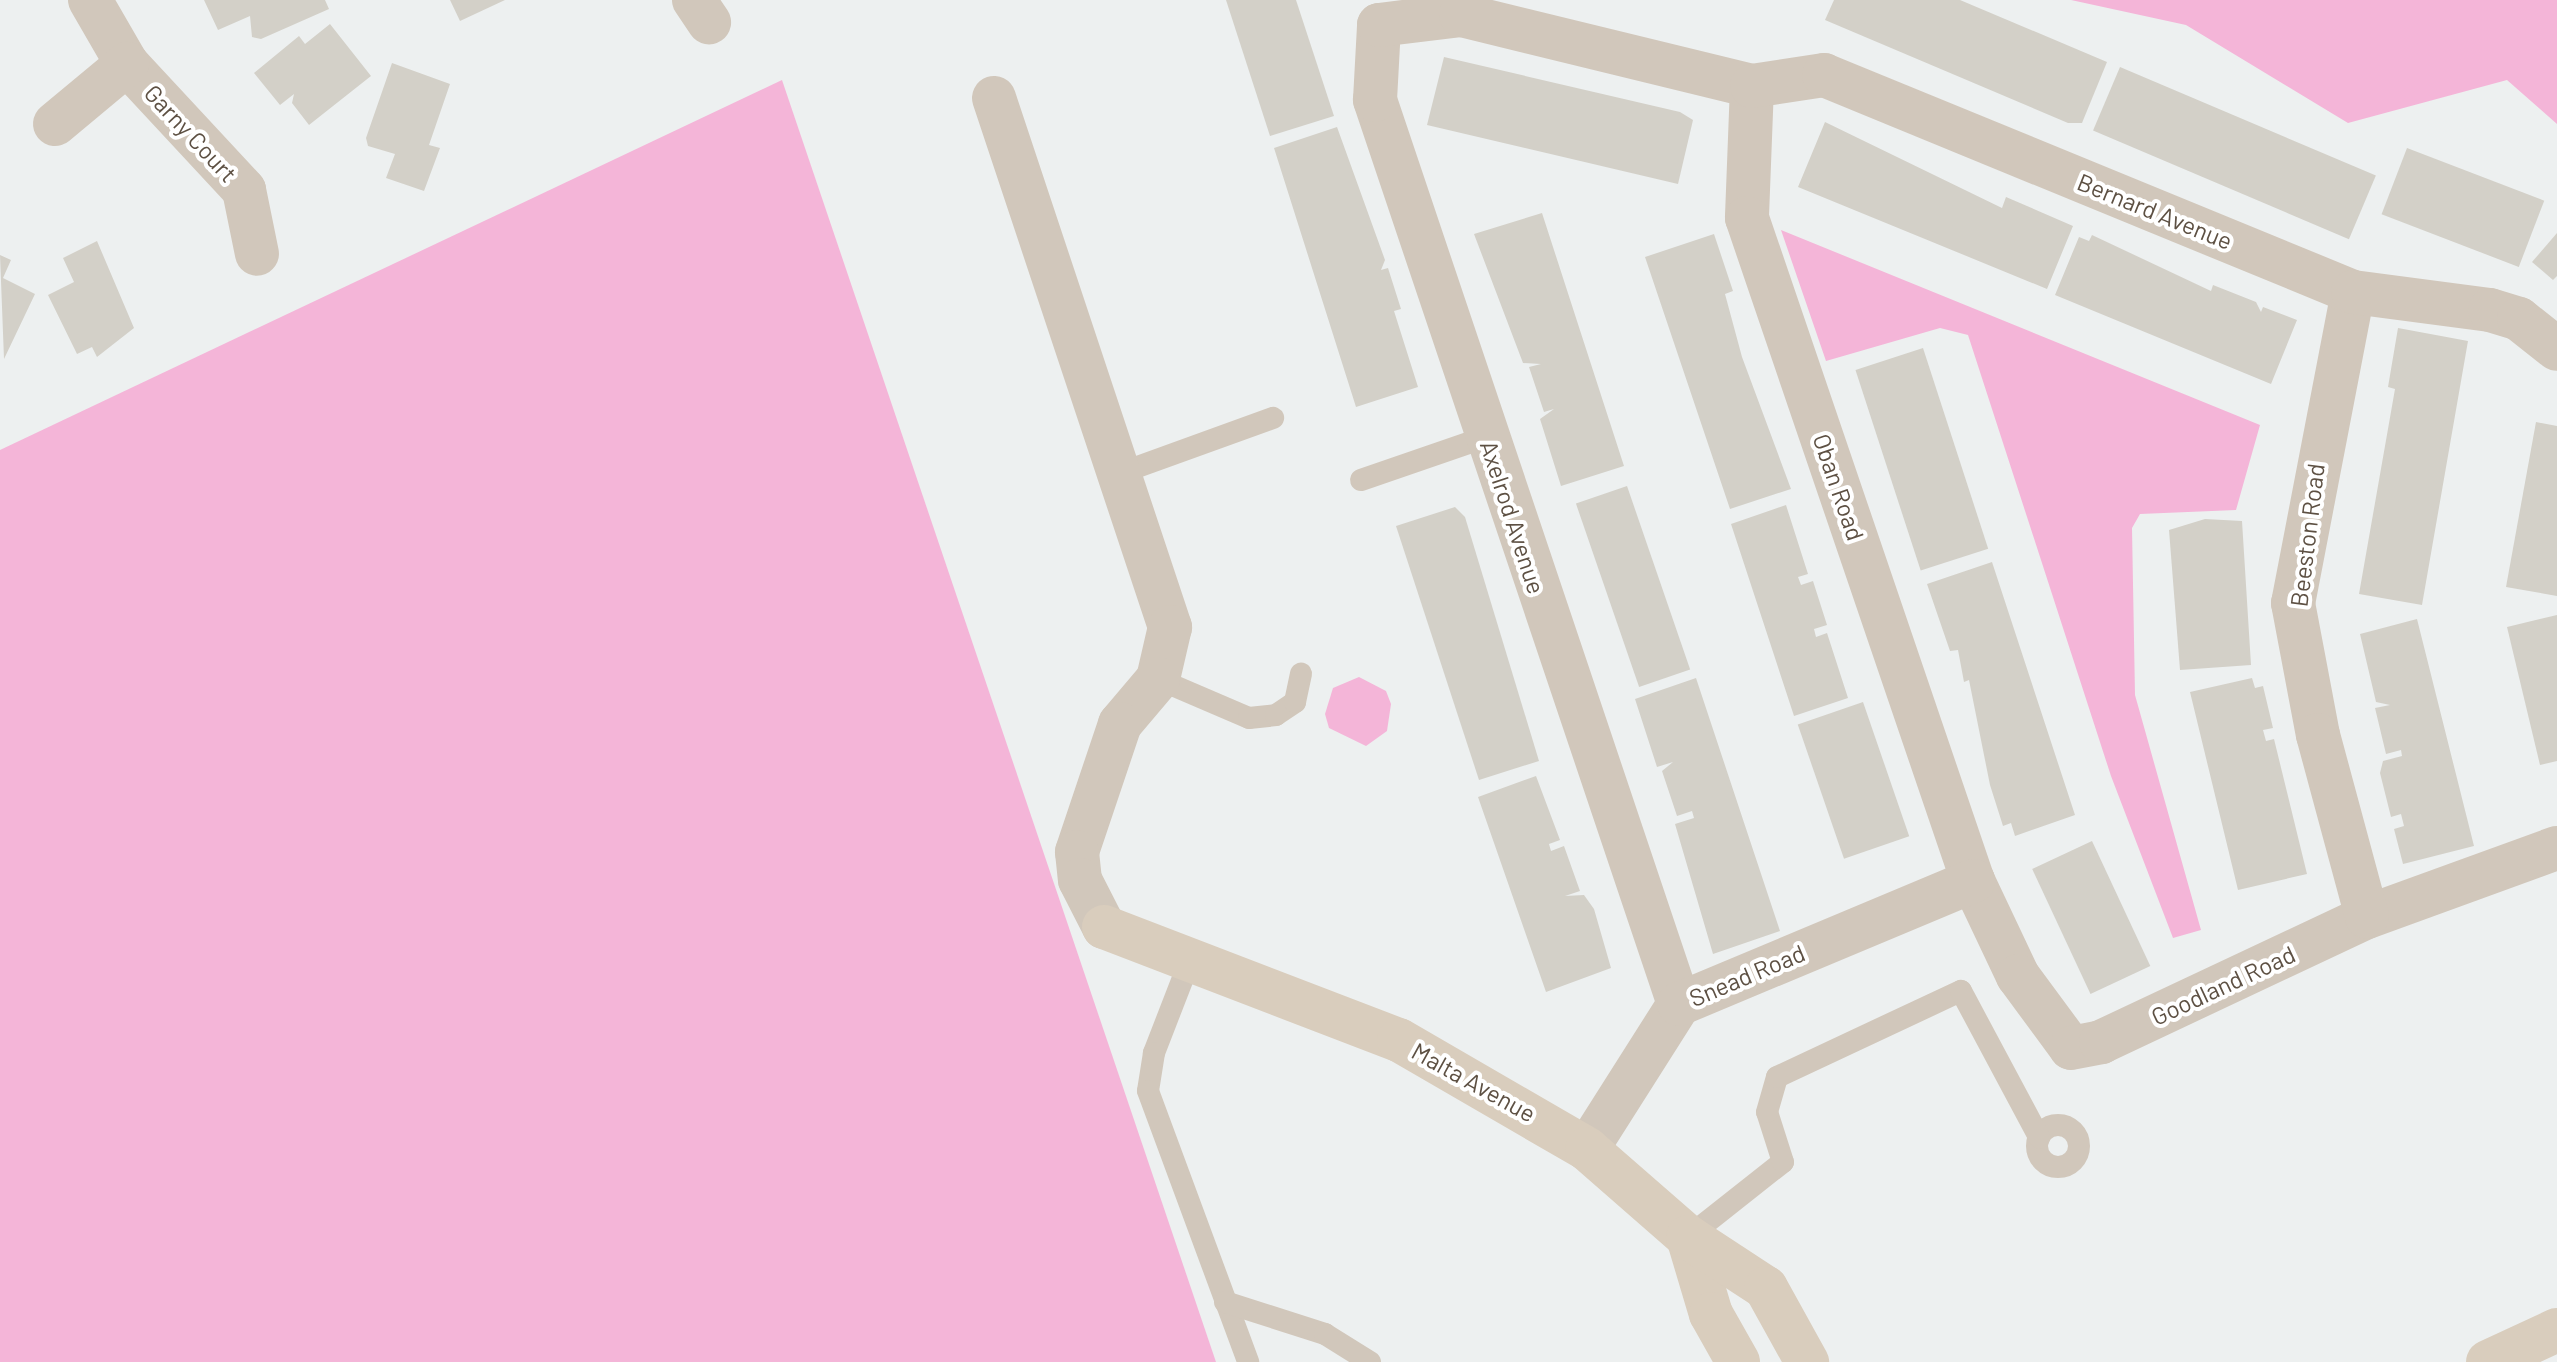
<!DOCTYPE html>
<html>
<head>
<meta charset="utf-8">
<style>
	body { margin:0 }
	#map { position:relative; width:2557px; height:1362px; overflow:hidden; background:#edf0f0; font-family:Barlow,sans-serif }
	div>[style] { position:absolute }
	[style*='--x'] { left:calc(var(--x)*1px); top:calc(var(--y)*1px); width:calc(var(--w)*1px); rotate:calc(var(--a)*1deg) }
	.green>* { inset:0; background:#f4b5d8 }
	.building>* { inset:0; background:#d3d0c8; transform-origin:0 0 }
	.lane>* { height:22px; margin:-11px; padding:0 11px; transform-origin:11px; border-radius:11px; background:#d1c7bb }
	.lane>.ring { margin:-11px; padding:0; box-sizing:content-box; background:none; border:22px solid #d1c7bb; border-radius:50% }
	.street>* { height:44px; margin:-22px; padding:0 22px; transform-origin:22px; border-radius:22px; background:#d1c7bb }
	.secondary>* { height:44px; margin:-22px; padding:0 22px; transform-origin:22px; border-radius:22px; background:#d9cdbd }
	span { translate:-50% -50%; white-space:nowrap; text-align:center; line-height:1.15; -webkit-text-stroke:8px #fff; paint-order:stroke }
	.street-label { font-size:24px; color:#5d5043 }
</style>
</head>
<body>
<div id="map">
	<div class="green">
		<i style="clip-path:polygon(2071px 0,2557px 0,2557px 124px,2507px 80px,2348px 123px,2186px 25px)"></i>
		<i style="clip-path:polygon(782px 80px,1216px 1362px,0 1362px,0 450px)"></i>
		<i style="clip-path:polygon(1781px 230px,2260px 425px,2236px 510px,2140px 514px,2132px 528px,2135px 695px,2201px 930px,2173px 938px,2111px 776px,1968px 335px,1940px 328px,1826px 361px)"></i>
		<i style="clip-path:polygon(1359px 677px,1386px 691px,1391px 704px,1387px 731px,1366px 746px,1329px 728px,1325px 714px,1333px 688px)"></i>
	</div>
	<div class="building">
		<i style="clip-path:polygon(204px 0,325px 0,329px 9px,261px 39px,252px 37px,250px 16px,218px 30px)"></i>
		<i style="clip-path:polygon(450px 0,505px 0,460px 21px)"></i>
		<i style="clip-path:polygon(1226px 0,1296px 0,1334px 116px,1270px 136px)"></i>
		<i style="clip-path:polygon(1834px 0,1960px 0,2107px 62px,2082px 123px,2068px 123px,1825px 20px)"></i>
		<i style="clip-path:polygon(330px 24px,371px 76px,309px 125px,292px 103px,294px 94px,280px 105px,254px 73px,299px 36px,305px 44px)"></i>
		<i style="clip-path:polygon(1444px 57px,1680px 112px,1693px 120px,1678px 184px,1427px 125px)"></i>
		<i style="clip-path:polygon(392px 63px,450px 84px,429px 145px,440px 148px,424px 191px,386px 178px,395px 154px,368px 146px,366px 138px)"></i>
		<i style="left:2120px;top:67px;width:278px;height:69px;rotate:23deg"></i>
		<i style="clip-path:polygon(1825px 122px,2002px 208px,2006px 197px,2073px 226px,2047px 289px,1798px 187px)"></i>
		<i style="clip-path:polygon(1337px 127px,1385px 260px,1381px 270px,1388px 268px,1401px 309px,1394px 311px,1418px 387px,1356px 407px,1274px 148px)"></i>
		<i style="left:2407px;top:148px;width:147px;height:71px;rotate:21deg"></i>
		<i style="clip-path:polygon(1542px 213px,1624px 466px,1561px 486px,1540px 419px,1554px 409px,1544px 412px,1529px 367px,1541px 364px,1523px 363px,1474px 234px)"></i>
		<i style="clip-path:polygon(2557px 233px,2557px 276px,2553px 280px,2532px 262px)"></i>
		<i style="clip-path:polygon(1714px 234px,1733px 291px,1725px 294px,1742px 357px,1791px 489px,1730px 509px,1645px 257px)"></i>
		<i style="clip-path:polygon(2092px 235px,2211px 291px,2213px 285px,2256px 302px,2261px 312px,2263px 307px,2297px 320px,2271px 384px,2055px 295px,2079px 237px,2089px 241px)"></i>
		<i style="clip-path:polygon(97px 241px,134px 328px,97px 357px,92px 347px,77px 354px,48px 295px,74px 282px,63px 258px)"></i>
		<i style="clip-path:polygon(0 255px,11px 260px,3px 278px,35px 294px,4px 359px)"></i>
		<i style="clip-path:polygon(2398px 328px,2468px 341px,2422px 605px,2359px 594px,2395px 389px,2388px 387px)"></i>
		<i style="left:1923px;top:348px;width:211px;height:71px;rotate:72deg"></i>
		<i style="clip-path:polygon(2536px 422px,2557px 426px,2557px 596px,2506px 587px)"></i>
		<i style="left:1627px;top:486px;width:194px;height:54px;rotate:71deg"></i>
		<i style="clip-path:polygon(1786px 505px,1808px 574px,1798px 577px,1801px 585px,1813px 581px,1827px 625px,1814px 629px,1816px 637px,1827px 633px,1848px 698px,1794px 716px,1731px 524px)"></i>
		<i style="clip-path:polygon(1455px 507px,1465px 517px,1539px 761px,1479px 780px,1396px 526px)"></i>
		<i style="clip-path:polygon(2205px 519px,2242px 521px,2251px 665px,2180px 670px,2169px 530px)"></i>
		<i style="clip-path:polygon(1992px 562px,2075px 815px,2015px 836px,2011px 823px,2003px 826px,1990px 785px,1969px 680px,1964px 682px,1958px 650px,1950px 651px,1927px 584px)"></i>
		<i style="clip-path:polygon(2557px 615px,2557px 761px,2540px 765px,2507px 627px)"></i>
		<i style="clip-path:polygon(2417px 619px,2474px 846px,2403px 864px,2394px 829px,2404px 826px,2401px 814px,2391px 817px,2380px 773px,2383px 761px,2402px 756px,2401px 750px,2386px 754px,2375px 708px,2390px 705px,2376px 702px,2360px 634px)"></i>
		<i style="clip-path:polygon(1696px 678px,1780px 931px,1713px 954px,1675px 824px,1694px 818px,1692px 811px,1677px 816px,1662px 771px,1673px 762px,1657px 767px,1635px 699px)"></i>
		<i style="clip-path:polygon(2252px 678px,2255px 688px,2263px 686px,2273px 728px,2263px 730px,2266px 741px,2274px 739px,2307px 874px,2238px 890px,2190px 692px)"></i>
		<i style="left:1863px;top:702px;width:142px;height:69px;rotate:71deg"></i>
		<i style="clip-path:polygon(1536px 776px,1560px 840px,1549px 844px,1551px 851px,1564px 846px,1580px 891px,1565px 896px,1584px 895px,1594px 909px,1611px 968px,1546px 992px,1478px 797px)"></i>
		<i style="left:2092px;top:841px;width:138px;height:66px;rotate:65deg"></i>
	</div>
	<div class="lane">
		<i style="--x:1118;--y:474;--w:165;--a:-19.9"></i>
		<i style="--x:1361;--y:480;--w:132;--a:-19"></i>
		<i style="--x:1158;--y:679;--w:99;--a:23.2"></i>
		<i style="--x:1249;--y:718;--w:27;--a:-6"></i>
		<i style="--x:1276;--y:715;--w:23;--a:-34"></i>
		<i style="--x:1295;--y:702;--w:29;--a:-78"></i>
		<i style="--x:1190;--y:960;--w:100;--a:111.2"></i>
		<i style="--x:1154;--y:1053;--w:38;--a:99"></i>
		<i style="--x:1148;--y:1091;--w:289;--a:69.7"></i>
		<i class="ring" style="left:2037px;top:1125px;width:20px;height:20px"></i>
		<i style="--x:1688;--y:1237;--w:121;--a:-38.3"></i>
		<i style="--x:1783;--y:1162;--w:52;--a:-107.7"></i>
		<i style="--x:1767;--y:1112;--w:36;--a:-74"></i>
		<i style="--x:1777;--y:1077;--w:203;--a:-25.1"></i>
		<i style="--x:1961;--y:991;--w:166;--a:61.9"></i>
		<i style="--x:1225;--y:1302;--w:105;--a:17.7"></i>
		<i style="--x:1325;--y:1334;--w:53;--a:31.9"></i>
	</div>
	<div class="street">
		<i style="--x:90;--y:0;--w:74;--a:60"></i>
		<i style="--x:127;--y:64;--w:172;--a:47.1"></i>
		<i style="--x:244;--y:190;--w:65;--a:78.5"></i>
		<i style="--x:694;--y:0;--w:27;--a:56"></i>
		<i style="--x:1752;--y:86;--w:132;--a:92.2"></i>
		<i style="--x:1747;--y:218;--w:700;--a:71.18"></i>
		<i style="--x:1973;--y:881;--w:105;--a:64.7"></i>
		<i style="--x:2018;--y:976;--w:89;--a:53.6"></i>
		<i style="--x:2071;--y:1048;--w:31;--a:-11"></i>
		<i style="--x:2101;--y:1042;--w:294;--a:-25.2"></i>
		<i style="--x:2367;--y:917;--w:202;--a:-20"></i>
		<i style="--x:994;--y:98;--w:558;--a:71.6"></i>
		<i style="--x:1170;--y:627;--w:53;--a:103"></i>
		<i style="--x:1158;--y:679;--w:59;--a:130.2"></i>
		<i style="--x:1120;--y:724;--w:135;--a:108.6"></i>
		<i style="--x:1077;--y:852;--w:28;--a:84"></i>
		<i style="--x:1080;--y:880;--w:53;--a:62.9"></i>
		<i style="--x:55;--y:124;--w:94;--a:-39.8"></i>
		<i style="--x:2353;--y:292;--w:317;--a:100.9"></i>
		<i style="--x:2293;--y:603;--w:134;--a:79.3"></i>
		<i style="--x:2318;--y:735;--w:188;--a:74.9"></i>
		<i style="--x:1679;--y:1004;--w:954;--a:-108.59"></i>
		<i style="--x:1375;--y:100;--w:75;--a:-86.9"></i>
		<i style="--x:1379;--y:25;--w:83;--a:-7"></i>
		<i style="--x:1461;--y:15;--w:300;--a:13.7"></i>
		<i style="--x:1752;--y:86;--w:73;--a:-8.7"></i>
		<i style="--x:1824;--y:75;--w:572;--a:22.3"></i>
		<i style="--x:2353;--y:292;--w:138;--a:7.5"></i>
		<i style="--x:2490;--y:310;--w:30;--a:17"></i>
		<i style="--x:2519;--y:319;--w:48;--a:38.3"></i>
		<i style="--x:1587;--y:1149;--w:172;--a:-57.6"></i>
		<i style="--x:1679;--y:1004;--w:319;--a:-22.7"></i>
	</div>
	<div class="secondary">
		<i style="--x:1104;--y:927;--w:316;--a:21"></i>
		<i style="--x:1399;--y:1040;--w:217;--a:30.1"></i>
		<i style="--x:1587;--y:1149;--w:134;--a:41.1"></i>
		<i style="--x:1688;--y:1237;--w:80;--a:73.4"></i>
		<i style="--x:1711;--y:1314;--w:55;--a:60.6"></i>
		<i style="--x:1688;--y:1237;--w:93;--a:33.2"></i>
		<i style="--x:1766;--y:1288;--w:85;--a:61"></i>
		<i style="--x:2488;--y:1362;--w:76;--a:-24.9"></i>
	</div>
	<div class="street-label">
		<span style="left:191px;top:133px;rotate:47deg">Garny Court</span>
		<span style="left:2155px;top:211px;rotate:22deg">Bernard Avenue</span>
		<span style="left:1839px;top:487px;rotate:71deg">Oban Road</span>
		<span style="left:1513px;top:517px;rotate:72deg">Axelrod Avenue</span>
		<span style="left:2307px;top:535px;rotate:-83deg">Beeston Road</span>
		<span style="left:1747px;top:975px;rotate:-23deg">Snead Road</span>
		<span style="left:2223px;top:985px;rotate:-25deg">Goodland Road</span>
		<span style="left:1474px;top:1082px;rotate:29deg">Malta Avenue</span>
	</div>
</div>
</body>
</html>
